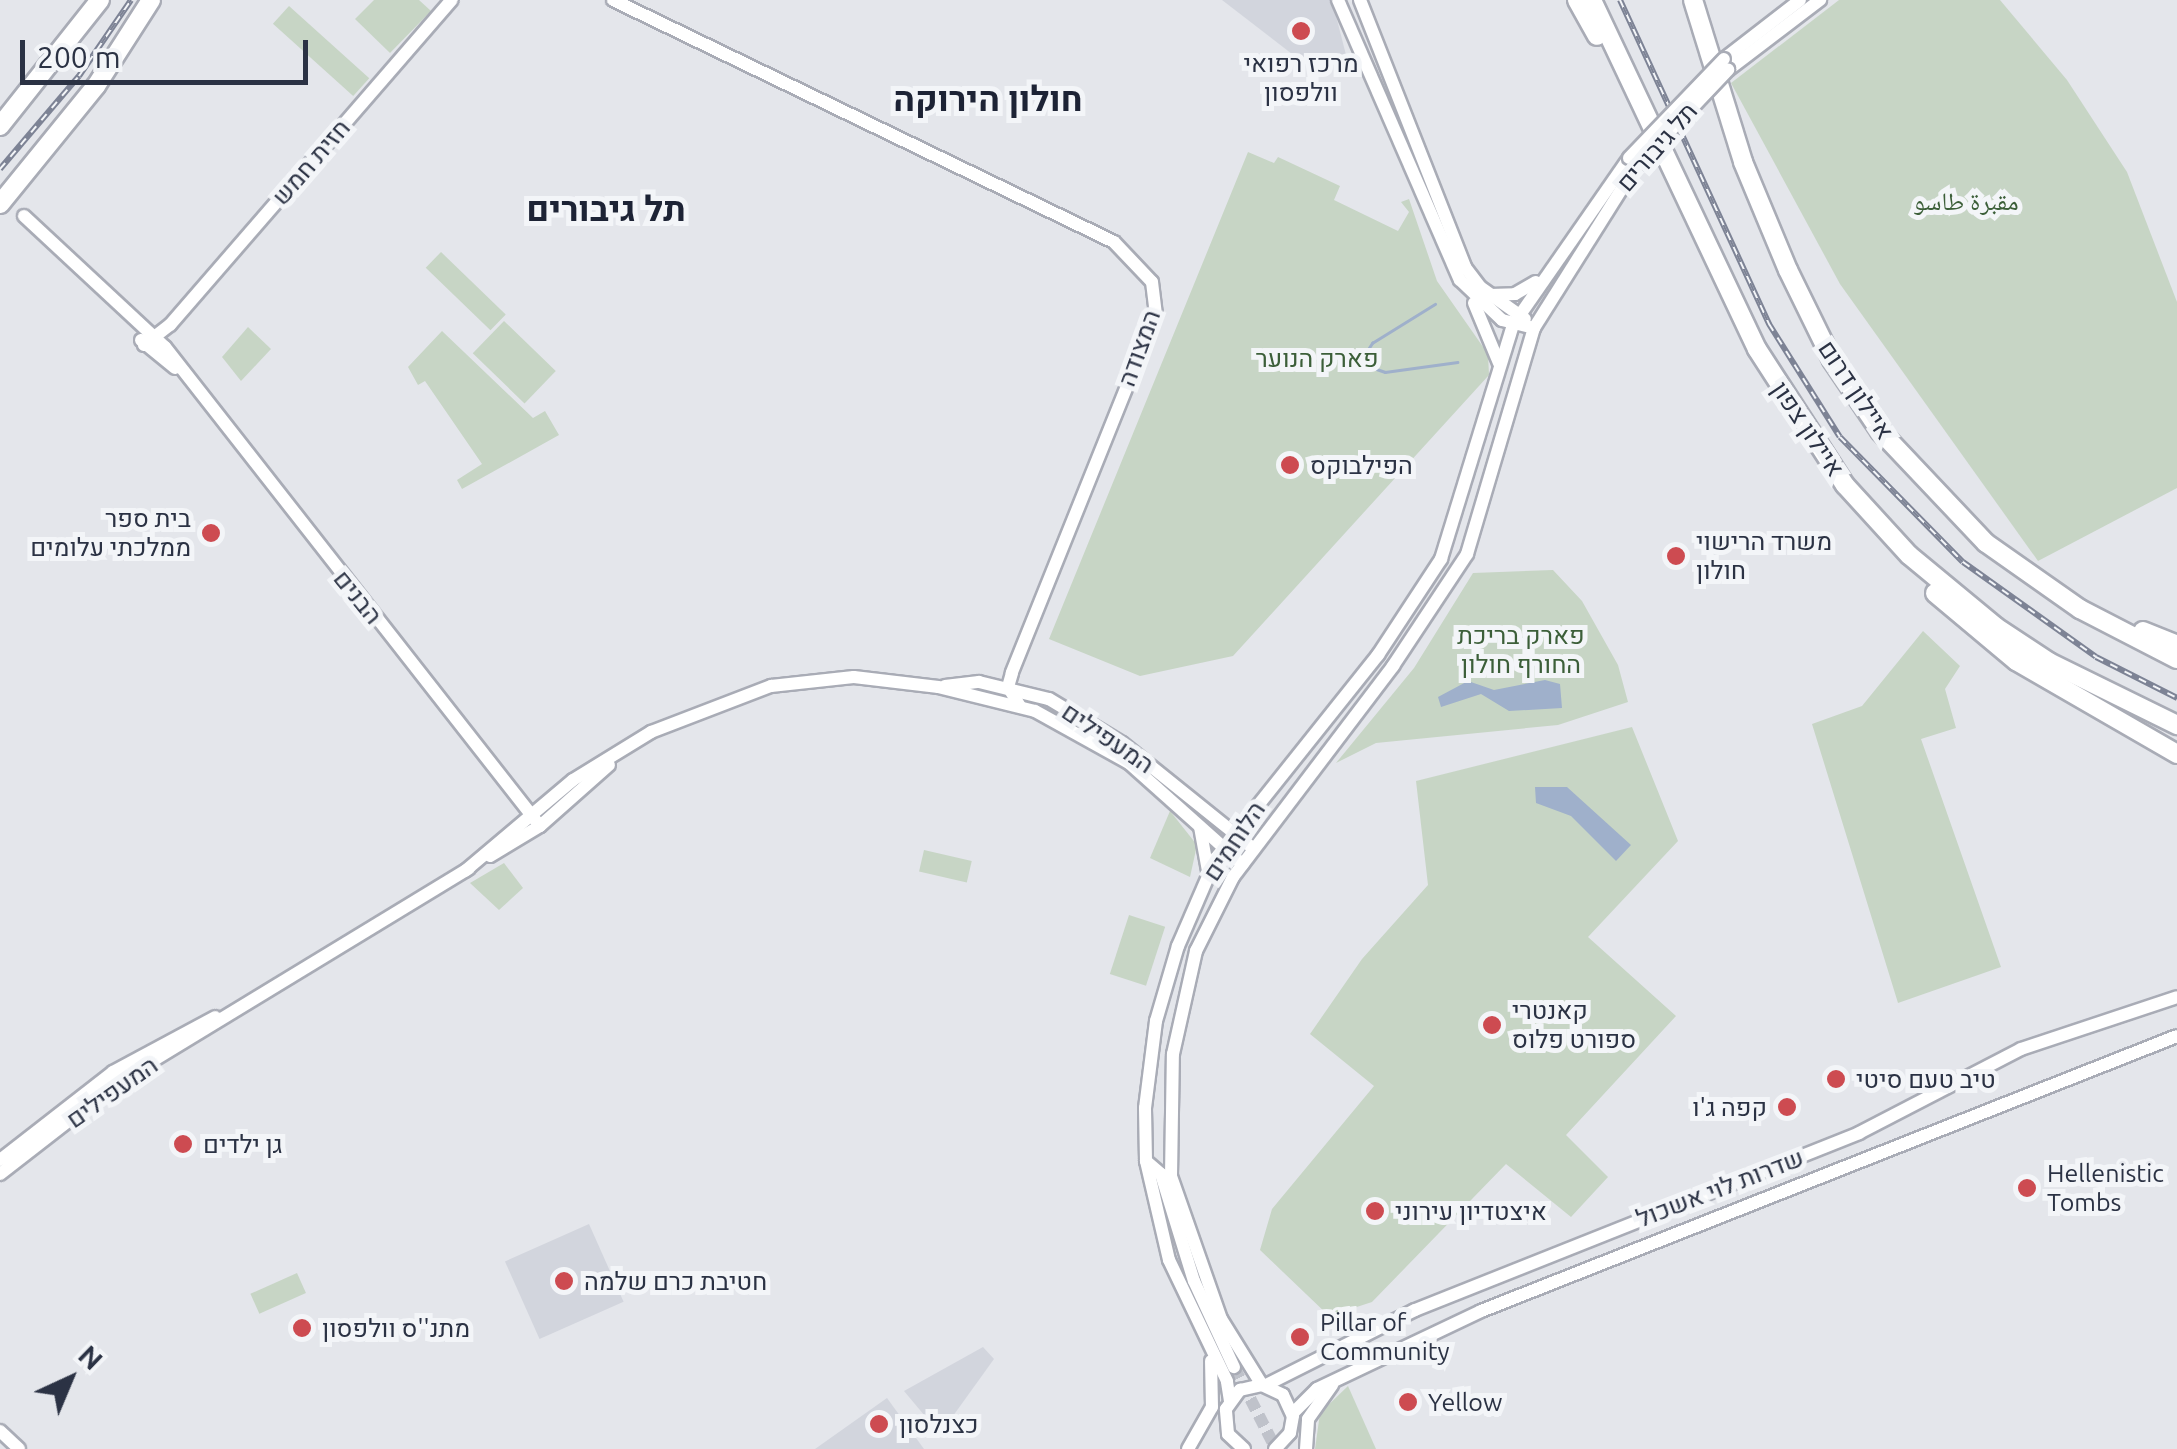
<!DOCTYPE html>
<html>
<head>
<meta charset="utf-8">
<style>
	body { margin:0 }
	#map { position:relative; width:2177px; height:1449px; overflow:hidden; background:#e4e6eb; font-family:Ubuntu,"Noto Naskh Arabic",Heebo,sans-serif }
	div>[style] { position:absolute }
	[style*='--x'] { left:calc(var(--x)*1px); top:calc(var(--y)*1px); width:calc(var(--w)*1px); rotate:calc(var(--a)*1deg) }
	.built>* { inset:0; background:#d2d5dd; transform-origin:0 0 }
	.green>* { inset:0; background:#c7d5c5; transform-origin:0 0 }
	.water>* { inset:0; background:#9fb0cb }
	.stream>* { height:2.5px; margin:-1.25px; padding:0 1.25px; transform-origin:1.25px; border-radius:1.25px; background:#9fb0cb }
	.secondary-tunnel>* { height:12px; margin-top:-6px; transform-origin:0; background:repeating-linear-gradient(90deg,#bfc2ca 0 12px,transparent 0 18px) }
	.roads { filter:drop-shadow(2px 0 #a9acb6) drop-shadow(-2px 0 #a9acb6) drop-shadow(0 2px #a9acb6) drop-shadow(0 -2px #a9acb6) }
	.secondary>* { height:12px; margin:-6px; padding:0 6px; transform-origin:6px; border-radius:6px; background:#fff }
	.highway>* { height:18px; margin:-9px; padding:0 9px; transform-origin:9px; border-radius:9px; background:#fff }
	.rail>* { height:6px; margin-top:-3px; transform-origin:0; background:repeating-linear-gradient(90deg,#f3f5f8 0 8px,#7d8395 0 16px); box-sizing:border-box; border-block:2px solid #7d8395 }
	.bridges { filter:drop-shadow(2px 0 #a9acb6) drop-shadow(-2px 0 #a9acb6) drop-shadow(0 2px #a9acb6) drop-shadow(0 -2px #a9acb6) }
	.secondary-bridge>* { height:12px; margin:-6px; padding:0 6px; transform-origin:6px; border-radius:6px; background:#fff }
	.dots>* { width:28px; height:28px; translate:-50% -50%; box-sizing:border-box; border:5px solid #f3f5f8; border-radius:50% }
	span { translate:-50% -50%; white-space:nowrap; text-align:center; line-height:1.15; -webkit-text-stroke:10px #f3f5f8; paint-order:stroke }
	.poi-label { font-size:25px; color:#2b3244 }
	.left { translate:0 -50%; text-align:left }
	.right { translate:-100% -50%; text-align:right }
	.street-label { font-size:25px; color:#2b3244 }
	.park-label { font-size:25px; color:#3c5f39 }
	.district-label { font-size:35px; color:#1d2335; font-weight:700 }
	.north { position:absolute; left:20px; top:1329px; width:100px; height:100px; -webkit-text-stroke:8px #f3f5f8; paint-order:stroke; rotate:44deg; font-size:28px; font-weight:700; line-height:40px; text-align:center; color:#2b3244 }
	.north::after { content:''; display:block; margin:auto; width:35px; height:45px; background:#2b3244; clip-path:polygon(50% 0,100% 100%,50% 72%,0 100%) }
	.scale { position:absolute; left:20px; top:40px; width:288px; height:45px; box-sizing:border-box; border:5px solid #2b3244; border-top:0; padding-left:12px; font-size:30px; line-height:35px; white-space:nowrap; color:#2b3244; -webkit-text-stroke:8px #f3f5f8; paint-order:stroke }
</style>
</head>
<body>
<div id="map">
	<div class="built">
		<i style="clip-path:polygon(1222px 0,1332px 0,1346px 55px,1328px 65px,1305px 64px)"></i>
		<i style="left:589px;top:1224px;width:85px;height:92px;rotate:66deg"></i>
		<i style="clip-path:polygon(983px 1347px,994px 1359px,940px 1434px,904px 1391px)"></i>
		<i style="clip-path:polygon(887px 1398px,924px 1449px,815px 1449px)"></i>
	</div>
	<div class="green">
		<i style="clip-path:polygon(374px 0,419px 0,431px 11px,390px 53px,355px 19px)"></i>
		<i style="clip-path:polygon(1839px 0,2000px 0,2067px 80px,2127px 172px,2177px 302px,2177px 488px,2038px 561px,1840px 284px,1731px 83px)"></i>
		<i style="left:289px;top:6px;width:108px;height:24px;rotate:42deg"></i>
		<i style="clip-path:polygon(1248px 152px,1274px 163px,1278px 157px,1340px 186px,1334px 200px,1398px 231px,1409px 212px,1401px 202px,1409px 199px,1437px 281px,1488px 354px,1489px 375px,1233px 656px,1140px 676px,1049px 639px)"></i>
		<i style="left:441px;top:252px;width:90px;height:22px;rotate:44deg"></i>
		<i style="left:504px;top:321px;width:72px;height:45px;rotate:44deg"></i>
		<i style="clip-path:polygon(248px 327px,271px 349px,241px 381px,222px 357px)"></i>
		<i style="clip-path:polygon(442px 331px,533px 418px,545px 411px,559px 435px,462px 489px,457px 480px,482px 464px,425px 381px,418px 385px,408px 367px)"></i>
		<i style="clip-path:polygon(1553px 570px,1582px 601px,1618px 665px,1628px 702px,1558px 725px,1376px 743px,1336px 763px,1414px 668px,1473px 573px)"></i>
		<i style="clip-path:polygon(1923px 631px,1960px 666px,1945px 689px,1956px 728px,1921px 739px,2001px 967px,1898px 1003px,1812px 724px,1862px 706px)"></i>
		<i style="clip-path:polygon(1632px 727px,1678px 841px,1588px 937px,1676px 1016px,1566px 1135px,1608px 1177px,1571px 1217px,1506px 1164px,1372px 1302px,1329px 1316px,1260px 1250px,1272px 1209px,1374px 1086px,1310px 1034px,1362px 959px,1428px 885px,1416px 781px)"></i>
		<i style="clip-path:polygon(1170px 811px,1197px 845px,1190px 877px,1150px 858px)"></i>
		<i style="left:924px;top:850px;width:49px;height:22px;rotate:13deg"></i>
		<i style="clip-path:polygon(504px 863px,523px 888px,499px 910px,470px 883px)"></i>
		<i style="left:1129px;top:915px;width:38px;height:62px;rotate:18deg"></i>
		<i style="left:297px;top:1273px;width:22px;height:51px;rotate:66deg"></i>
		<i style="clip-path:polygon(1348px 1386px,1376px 1449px,1315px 1449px,1320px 1413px)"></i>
	</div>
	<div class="water">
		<i style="clip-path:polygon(1545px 680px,1560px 684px,1562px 708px,1509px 711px,1481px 694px,1441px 707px,1438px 697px,1468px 681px,1494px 690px)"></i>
		<i style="clip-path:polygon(1535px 787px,1567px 787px,1631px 845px,1616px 861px,1571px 816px,1536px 803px)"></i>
	</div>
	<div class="stream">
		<i style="--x:1363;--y:357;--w:17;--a:-57"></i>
		<i style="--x:1372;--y:343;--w:74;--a:-31.8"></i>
		<i style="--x:1365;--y:365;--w:21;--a:19"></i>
		<i style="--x:1385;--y:372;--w:73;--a:-7.9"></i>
	</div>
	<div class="secondary-tunnel">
		<i style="--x:1234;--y:1367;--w:92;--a:62.9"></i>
	</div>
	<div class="roads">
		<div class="secondary">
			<i style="--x:613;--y:0;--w:556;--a:25.78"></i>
			<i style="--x:1114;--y:242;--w:55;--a:46.5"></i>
			<i style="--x:1152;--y:282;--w:32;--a:83"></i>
			<i style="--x:1156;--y:314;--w:387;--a:111.9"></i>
			<i style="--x:1012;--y:673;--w:15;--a:106"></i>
			<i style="--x:1008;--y:687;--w:22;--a:58"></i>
			<i style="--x:1338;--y:0;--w:305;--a:66.5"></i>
			<i style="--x:1460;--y:280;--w:58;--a:43.6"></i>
			<i style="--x:1502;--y:320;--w:33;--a:14"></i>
			<i style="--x:1360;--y:0;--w:287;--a:68.5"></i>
			<i style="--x:1465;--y:267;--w:25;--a:53"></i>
			<i style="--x:1480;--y:287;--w:55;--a:35.4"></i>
			<i style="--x:1724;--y:59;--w:96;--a:-37.8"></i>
			<i style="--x:1728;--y:70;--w:116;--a:-37.3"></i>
			<i style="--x:24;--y:216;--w:192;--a:42.9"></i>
			<i style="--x:165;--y:347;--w:608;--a:51.94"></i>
			<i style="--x:1490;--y:295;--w:25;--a:-2"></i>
			<i style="--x:1515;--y:294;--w:24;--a:-30"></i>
			<i style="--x:1474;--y:303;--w:65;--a:67.4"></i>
			<i style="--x:141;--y:340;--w:44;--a:39.5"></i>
			<i style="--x:144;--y:345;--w:33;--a:-38"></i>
			<i style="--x:170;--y:325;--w:430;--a:-49.1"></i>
			<i style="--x:945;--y:686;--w:34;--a:-7"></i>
			<i style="--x:979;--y:682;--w:72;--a:13.7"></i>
			<i style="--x:1049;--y:699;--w:85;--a:31.1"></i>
			<i style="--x:1122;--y:743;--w:169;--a:38.8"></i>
			<i style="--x:1200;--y:827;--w:45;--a:79.7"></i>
			<i style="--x:490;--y:856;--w:58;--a:-31"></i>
			<i style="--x:540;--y:826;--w:92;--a:-41.5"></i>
			<i style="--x:465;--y:871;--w:141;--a:-40.1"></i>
			<i style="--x:573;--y:780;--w:92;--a:-31.6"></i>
			<i style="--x:651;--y:732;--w:129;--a:-21"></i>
			<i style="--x:771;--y:686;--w:83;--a:-6.2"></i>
			<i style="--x:854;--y:677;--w:85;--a:6.8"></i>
			<i style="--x:938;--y:687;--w:100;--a:13.9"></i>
			<i style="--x:1035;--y:711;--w:107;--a:29"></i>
			<i style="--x:1129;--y:763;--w:152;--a:41.8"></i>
			<i style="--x:0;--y:1160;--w:143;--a:-37.9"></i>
			<i style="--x:113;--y:1072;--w:116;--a:-28.3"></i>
			<i style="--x:1146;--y:1161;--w:20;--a:41"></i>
			<i style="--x:1161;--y:1174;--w:112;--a:72.9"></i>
			<i style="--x:1194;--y:1281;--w:95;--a:65.1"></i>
			<i style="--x:0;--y:1174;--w:153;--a:-37.8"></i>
			<i style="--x:121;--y:1080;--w:407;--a:-31.3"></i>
			<i style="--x:1262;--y:1385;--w:78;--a:-121.8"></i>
			<i style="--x:1221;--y:1319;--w:151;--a:-109.3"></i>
			<i style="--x:1171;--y:1176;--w:122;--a:-89.1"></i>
			<i style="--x:1173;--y:1054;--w:106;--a:-77.4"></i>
			<i style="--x:1196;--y:951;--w:83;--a:-63.4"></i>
			<i style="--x:1233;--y:877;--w:265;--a:-52.8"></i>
			<i style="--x:1393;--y:666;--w:134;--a:-56.5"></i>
			<i style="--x:1467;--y:554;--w:236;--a:-73.5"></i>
			<i style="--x:1534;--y:328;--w:188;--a:-57.8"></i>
			<i style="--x:1266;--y:1385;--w:167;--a:-26.7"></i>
			<i style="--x:1415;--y:1310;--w:478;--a:-21.7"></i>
			<i style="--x:1859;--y:1133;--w:182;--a:-27.4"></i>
			<i style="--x:2021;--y:1049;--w:164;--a:-18.4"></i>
			<i style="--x:1230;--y:1401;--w:20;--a:-99"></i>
			<i style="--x:1227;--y:1381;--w:134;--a:-115.6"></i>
			<i style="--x:1169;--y:1260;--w:102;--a:-103.1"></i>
			<i style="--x:1146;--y:1161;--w:53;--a:-91.1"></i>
			<i style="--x:1145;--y:1108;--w:88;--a:-82.8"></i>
			<i style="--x:1156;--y:1021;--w:78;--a:-73.7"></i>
			<i style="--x:1178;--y:946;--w:96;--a:-66.6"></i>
			<i style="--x:1216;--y:858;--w:260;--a:-51.4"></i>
			<i style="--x:1378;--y:655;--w:115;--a:-56.7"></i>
			<i style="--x:1441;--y:559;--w:245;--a:-72.9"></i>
			<i style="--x:1513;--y:325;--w:203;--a:-55.2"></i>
			<i style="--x:1293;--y:1413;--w:34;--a:-45"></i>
			<i style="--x:1317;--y:1389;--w:182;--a:-25.4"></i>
			<i style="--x:1481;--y:1311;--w:748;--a:-21.56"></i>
			<i style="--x:0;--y:1431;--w:26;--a:43"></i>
			<i style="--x:1188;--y:1449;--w:48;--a:-60.3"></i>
			<i style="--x:1212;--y:1407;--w:46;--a:-91.2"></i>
			<i style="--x:1244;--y:1449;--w:22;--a:-137"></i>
			<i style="--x:1228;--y:1434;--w:25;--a:-95"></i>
			<i style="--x:1226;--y:1409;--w:24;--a:-54"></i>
			<i style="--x:1240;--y:1390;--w:23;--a:-13"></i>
			<i style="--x:1262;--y:1385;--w:23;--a:25"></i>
			<i style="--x:1283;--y:1395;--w:23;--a:65"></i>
			<i style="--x:1293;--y:1416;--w:17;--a:100"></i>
			<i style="--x:1290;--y:1433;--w:22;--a:133"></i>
			<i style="--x:1306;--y:1449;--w:30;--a:-86"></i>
			<i style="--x:1308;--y:1419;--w:42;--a:-54.8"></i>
		</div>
		<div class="highway">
			<i style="--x:1577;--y:0;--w:41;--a:60.9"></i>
			<i style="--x:1592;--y:0;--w:386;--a:64.7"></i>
			<i style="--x:1757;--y:349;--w:162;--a:57.1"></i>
			<i style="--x:1845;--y:485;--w:95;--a:47.6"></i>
			<i style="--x:1909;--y:555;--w:113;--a:39.6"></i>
			<i style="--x:1996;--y:627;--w:64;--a:33.4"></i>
			<i style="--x:2049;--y:662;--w:143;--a:26.2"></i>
			<i style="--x:1693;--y:0;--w:170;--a:72.8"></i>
			<i style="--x:1743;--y:162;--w:117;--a:67.4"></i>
			<i style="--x:1788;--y:270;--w:100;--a:63.9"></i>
			<i style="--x:1832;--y:360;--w:86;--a:55.9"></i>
			<i style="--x:1880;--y:431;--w:154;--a:46.6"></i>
			<i style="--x:1986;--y:543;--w:115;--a:35.1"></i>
			<i style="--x:2080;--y:609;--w:109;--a:27.3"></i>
			<i style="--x:0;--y:126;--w:161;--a:-51.6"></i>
			<i style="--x:0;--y:204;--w:152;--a:-50.9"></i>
			<i style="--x:96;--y:86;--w:102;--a:-57.4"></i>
			<i style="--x:1935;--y:593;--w:106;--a:40"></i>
			<i style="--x:2016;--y:661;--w:186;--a:30"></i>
			<i style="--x:2143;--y:631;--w:37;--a:22"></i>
		</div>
	</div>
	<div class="rail">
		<i style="--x:1620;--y:0;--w:357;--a:65.3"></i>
		<i style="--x:1769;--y:324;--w:133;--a:57.9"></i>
		<i style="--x:1840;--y:437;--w:175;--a:45.5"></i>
		<i style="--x:1963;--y:562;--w:163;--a:35.5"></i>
		<i style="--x:2096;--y:657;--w:91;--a:26.8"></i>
		<i style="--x:0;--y:169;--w:122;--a:-49.7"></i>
		<i style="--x:79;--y:76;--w:92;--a:-55.6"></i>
	</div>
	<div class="bridges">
		<div class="secondary-bridge">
			<i style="--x:1629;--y:158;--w:137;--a:-46.2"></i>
			<i style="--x:1634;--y:169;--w:137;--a:-46.5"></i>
		</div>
	</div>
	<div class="dots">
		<i style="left:1301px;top:31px;background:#cd4b51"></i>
		<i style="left:1290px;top:465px;background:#cd4b51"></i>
		<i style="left:211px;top:533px;background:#cd4b51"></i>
		<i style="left:1676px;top:556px;background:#cd4b51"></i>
		<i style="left:1492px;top:1025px;background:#cd4b51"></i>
		<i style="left:1836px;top:1079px;background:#cd4b51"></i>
		<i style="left:1787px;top:1107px;background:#cd4b51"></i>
		<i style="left:183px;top:1144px;background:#cd4b51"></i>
		<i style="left:2027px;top:1188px;background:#cd4b51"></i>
		<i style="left:1375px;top:1211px;background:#cd4b51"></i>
		<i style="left:564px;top:1281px;background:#cd4b51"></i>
		<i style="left:302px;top:1328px;background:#cd4b51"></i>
		<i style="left:1300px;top:1337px;background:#cd4b51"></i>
		<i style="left:1408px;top:1402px;background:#cd4b51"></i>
		<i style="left:879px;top:1424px;background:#cd4b51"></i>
	</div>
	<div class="poi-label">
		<span style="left:1301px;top:78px">מרכז רפואי<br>וולפסון</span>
		<span class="left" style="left:1310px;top:465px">הפילבוקס</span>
		<span class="right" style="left:191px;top:533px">בית ספר<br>ממלכתי עלומים</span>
		<span class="left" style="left:1696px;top:556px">משרד הרישוי<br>חולון</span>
		<span class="left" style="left:1512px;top:1025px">קאנטרי<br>ספורט פלוס</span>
		<span class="left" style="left:1856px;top:1079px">טיב טעם סיטי</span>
		<span class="right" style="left:1767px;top:1107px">קפה ג'ו</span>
		<span class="left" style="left:203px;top:1144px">גן ילדים</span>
		<span class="left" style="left:2047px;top:1188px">Hellenistic<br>Tombs</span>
		<span class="left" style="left:1395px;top:1211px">איצטדיון עירוני</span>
		<span class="left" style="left:584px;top:1281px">חטיבת כרם שלמה</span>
		<span class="left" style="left:1320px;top:1337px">Pillar of<br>Community</span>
		<span class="left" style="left:322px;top:1328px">מתנ''ס וולפסון</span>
		<span class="left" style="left:1428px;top:1402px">Yellow</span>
		<span class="left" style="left:899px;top:1424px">כצנלסון</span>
	</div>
	<div class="street-label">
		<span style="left:1657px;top:147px;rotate:-49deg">תל גיבורים</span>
		<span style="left:311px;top:162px;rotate:-49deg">חזית חמש</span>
		<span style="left:1139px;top:348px;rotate:-70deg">המצודה</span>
		<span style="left:1856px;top:390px;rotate:56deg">איילון דרום</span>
		<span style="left:1808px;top:429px;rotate:56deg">איילון צפון</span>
		<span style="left:358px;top:597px;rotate:51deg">הבנים</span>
		<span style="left:1108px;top:738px;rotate:34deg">המעפילים</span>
		<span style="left:1234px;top:841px;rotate:-56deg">הלוחמים</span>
		<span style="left:112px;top:1092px;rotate:-35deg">המעפילים</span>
		<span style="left:1720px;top:1188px;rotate:-21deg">שדרות לוי אשכול</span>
	</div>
	<div class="park-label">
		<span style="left:1966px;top:201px">مقبرة طاسو</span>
		<span style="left:1317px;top:358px">פארק הנוער</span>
		<span style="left:1521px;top:650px">פארק בריכת<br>החורף חולון</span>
	</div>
	<div class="district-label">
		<span style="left:988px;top:98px">חולון הירוקה</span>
		<span style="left:606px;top:208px">תל גיבורים</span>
	</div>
	<div class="north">N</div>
	<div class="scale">200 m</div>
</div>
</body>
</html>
